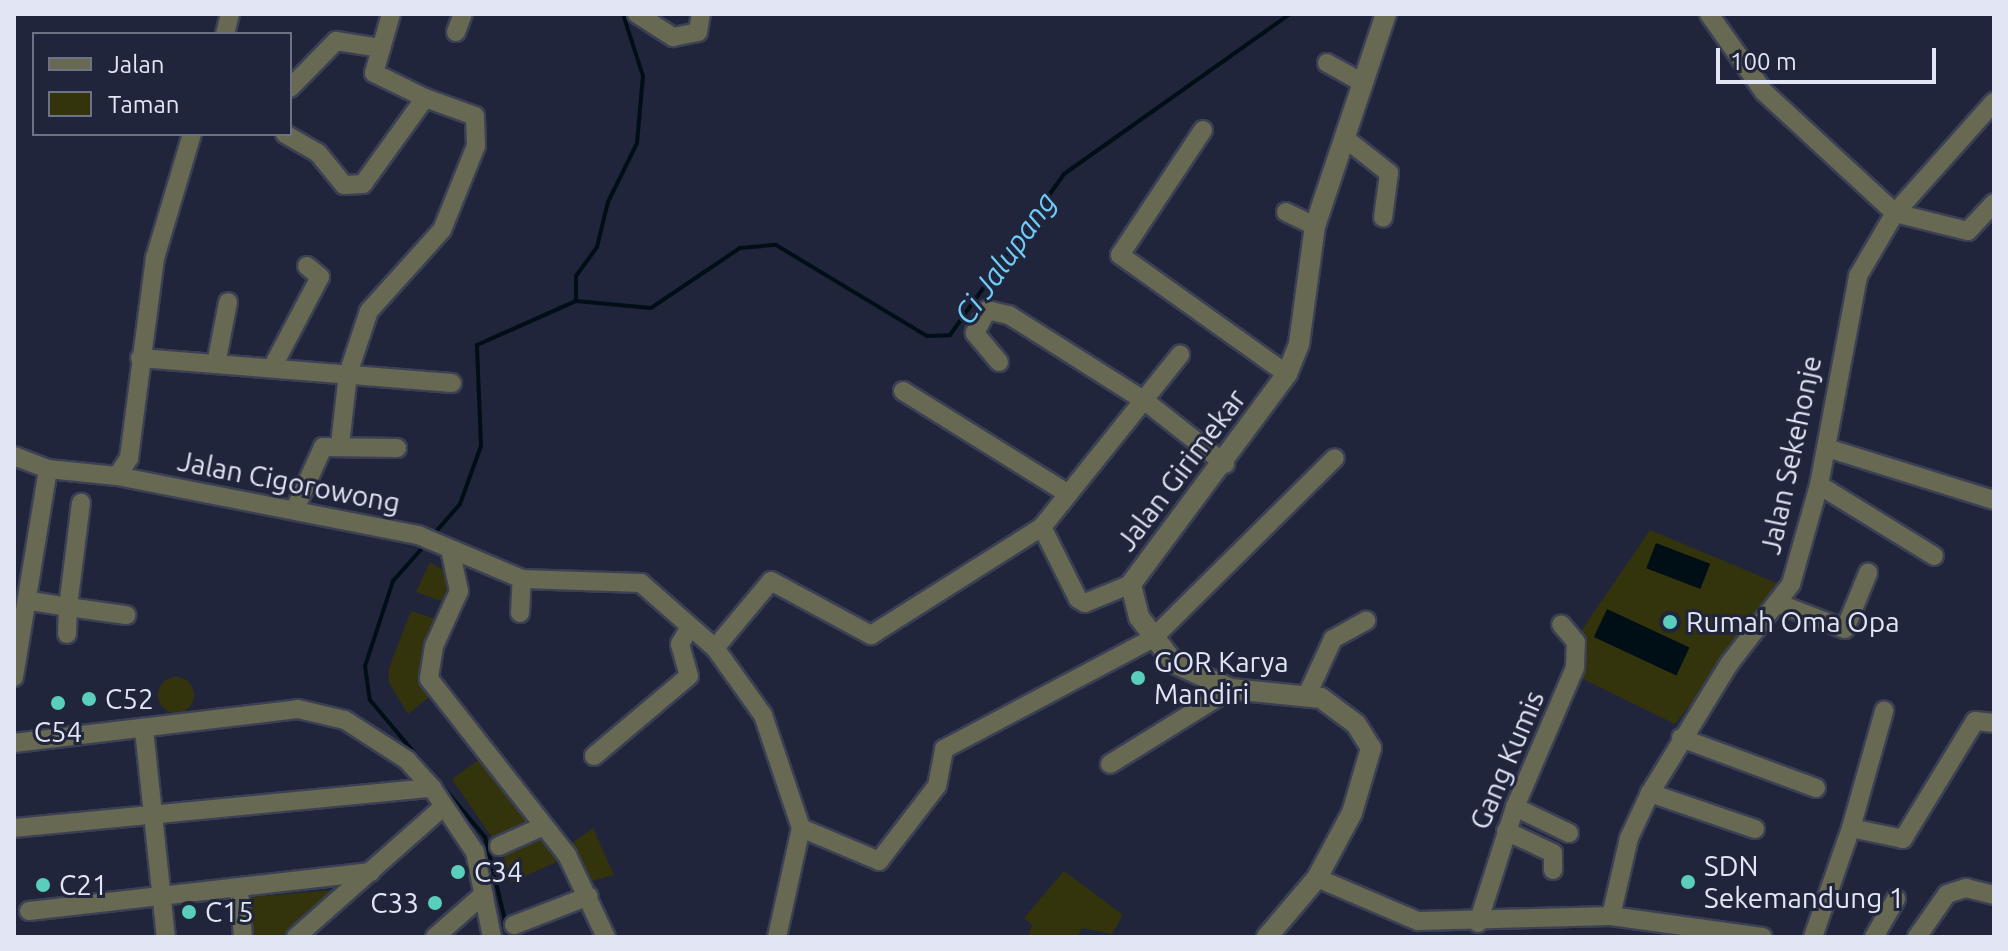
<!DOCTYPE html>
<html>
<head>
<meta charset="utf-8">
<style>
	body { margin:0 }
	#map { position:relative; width:2008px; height:951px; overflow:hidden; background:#20253b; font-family:Ubuntu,sans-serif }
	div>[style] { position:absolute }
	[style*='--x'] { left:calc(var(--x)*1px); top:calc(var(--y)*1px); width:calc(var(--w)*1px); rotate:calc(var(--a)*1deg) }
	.green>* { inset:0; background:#33340c }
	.round { border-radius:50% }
	.water>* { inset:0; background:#000e16; transform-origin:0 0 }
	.stream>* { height:4px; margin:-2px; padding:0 2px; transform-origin:2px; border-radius:2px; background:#000e16 }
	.roads { filter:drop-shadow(2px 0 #3b4055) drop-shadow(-2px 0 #3b4055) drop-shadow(0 2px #3b4055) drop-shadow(0 -2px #3b4055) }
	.minor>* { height:18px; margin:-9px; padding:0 9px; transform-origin:9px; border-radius:9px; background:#676952 }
	.tertiary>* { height:20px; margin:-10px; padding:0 10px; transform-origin:10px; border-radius:10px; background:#676952 }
	.dots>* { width:22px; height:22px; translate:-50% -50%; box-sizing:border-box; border:4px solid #20253b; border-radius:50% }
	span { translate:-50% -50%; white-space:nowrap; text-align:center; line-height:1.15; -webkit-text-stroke:6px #20253b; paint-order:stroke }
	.street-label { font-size:28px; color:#e1e5f4 }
	.poi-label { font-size:28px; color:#e1e5f4 }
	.left { translate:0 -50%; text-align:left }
	.right { translate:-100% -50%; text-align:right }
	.water-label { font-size:30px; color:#6eccf8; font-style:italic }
	.frame { position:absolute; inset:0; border:16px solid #e1e5f4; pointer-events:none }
	.legend { position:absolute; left:32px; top:32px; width:260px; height:104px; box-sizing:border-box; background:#20253b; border:2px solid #6d7285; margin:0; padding:10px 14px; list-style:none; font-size:24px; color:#e1e5f4 }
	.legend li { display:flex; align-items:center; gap:16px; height:40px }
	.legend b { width:40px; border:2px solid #6d7285 }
	.scale { position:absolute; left:1716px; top:48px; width:220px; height:36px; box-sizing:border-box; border:4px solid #e1e5f4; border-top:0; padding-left:10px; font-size:24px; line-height:28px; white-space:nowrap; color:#e1e5f4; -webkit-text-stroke:6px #20253b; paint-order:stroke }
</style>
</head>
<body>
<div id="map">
	<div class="green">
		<i style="clip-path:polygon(1650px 530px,1786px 587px,1675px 724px,1581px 678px,1577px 637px)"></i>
		<i style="clip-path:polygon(430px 562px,452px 576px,442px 601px,416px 592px)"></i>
		<i style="clip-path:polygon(411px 611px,436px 619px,419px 672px,432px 695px,408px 714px,389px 683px,389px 668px)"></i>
		<i class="round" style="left:158px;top:677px;width:36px;height:36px"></i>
		<i style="clip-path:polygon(481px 758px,531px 821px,493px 839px,452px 779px)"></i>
		<i style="clip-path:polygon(593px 828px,614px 875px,592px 881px,571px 844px)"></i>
		<i style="clip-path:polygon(543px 836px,561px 860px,511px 882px,502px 851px)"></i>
		<i style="clip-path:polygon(1064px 871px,1123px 915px,1112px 934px,1082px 928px,1077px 937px,1028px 937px,1032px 925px,1024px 918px)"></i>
		<i style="clip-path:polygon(335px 890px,284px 937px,253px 937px,250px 897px)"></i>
	</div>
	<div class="water">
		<i style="left:1656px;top:543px;width:58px;height:27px;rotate:21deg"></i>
		<i style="left:1607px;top:609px;width:91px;height:31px;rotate:25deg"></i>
	</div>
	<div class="stream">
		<i style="--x:576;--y:300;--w:24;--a:-90"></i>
		<i style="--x:576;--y:276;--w:36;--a:-54"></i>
		<i style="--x:597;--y:247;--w:46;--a:-76.3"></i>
		<i style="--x:608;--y:202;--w:66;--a:-63.8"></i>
		<i style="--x:637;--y:143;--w:67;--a:-84.9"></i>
		<i style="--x:643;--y:76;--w:62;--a:-107.9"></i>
		<i style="--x:433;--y:535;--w:41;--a:-48.9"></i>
		<i style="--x:460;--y:504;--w:62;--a:-70.1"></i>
		<i style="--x:481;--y:446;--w:101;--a:-92.3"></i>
		<i style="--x:477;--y:345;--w:108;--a:-24"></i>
		<i style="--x:576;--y:301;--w:75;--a:5.3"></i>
		<i style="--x:651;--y:308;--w:107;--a:-34"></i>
		<i style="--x:740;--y:248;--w:36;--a:-5"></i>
		<i style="--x:776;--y:245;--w:176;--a:31.1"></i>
		<i style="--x:927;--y:336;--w:23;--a:-2"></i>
		<i style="--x:950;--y:335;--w:197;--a:-54.7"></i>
		<i style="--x:1064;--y:174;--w:277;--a:-35.3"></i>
		<i style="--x:425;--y:545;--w:48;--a:131.6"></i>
		<i style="--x:393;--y:581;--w:89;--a:108.2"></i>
		<i style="--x:365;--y:666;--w:34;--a:82"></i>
		<i style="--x:370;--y:700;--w:179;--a:50"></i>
		<i style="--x:485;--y:837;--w:103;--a:76.5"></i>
	</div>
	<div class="roads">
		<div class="minor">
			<i style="--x:637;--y:14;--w:43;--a:32.6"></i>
			<i style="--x:673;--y:37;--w:25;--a:-11"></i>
			<i style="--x:698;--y:32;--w:18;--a:-81"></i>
			<i style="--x:1709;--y:14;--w:95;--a:54.8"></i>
			<i style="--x:1764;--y:92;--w:178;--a:42.7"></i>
			<i style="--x:1895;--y:213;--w:75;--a:13.9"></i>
			<i style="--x:1968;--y:231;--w:38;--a:-47"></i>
			<i style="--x:456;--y:32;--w:19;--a:-69"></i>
			<i style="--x:225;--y:34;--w:21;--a:-76"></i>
			<i style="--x:1327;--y:63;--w:39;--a:29"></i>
			<i style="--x:290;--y:88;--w:66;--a:-45.6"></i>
			<i style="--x:336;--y:41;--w:46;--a:8.8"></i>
			<i style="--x:1203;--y:130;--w:150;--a:123.6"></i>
			<i style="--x:1120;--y:255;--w:205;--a:35.5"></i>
			<i style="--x:285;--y:134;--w:38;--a:30"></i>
			<i style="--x:318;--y:153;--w:41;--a:50.9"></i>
			<i style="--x:344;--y:185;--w:19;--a:-3"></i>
			<i style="--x:363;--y:184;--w:106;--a:-54.2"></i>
			<i style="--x:425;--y:98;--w:57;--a:-153.9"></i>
			<i style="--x:374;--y:73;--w:61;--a:-73.9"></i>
			<i style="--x:1346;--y:139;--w:55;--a:38.3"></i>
			<i style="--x:1389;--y:173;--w:45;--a:97.6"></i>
			<i style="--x:1286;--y:212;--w:32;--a:26"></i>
			<i style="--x:140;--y:358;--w:313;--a:4.6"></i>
			<i style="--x:999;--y:362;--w:38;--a:-130"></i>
			<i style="--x:975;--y:333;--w:26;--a:-62"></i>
			<i style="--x:987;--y:310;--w:23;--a:13"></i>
			<i style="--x:1009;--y:315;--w:161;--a:32.3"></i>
			<i style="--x:1145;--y:401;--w:102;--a:38.2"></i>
			<i style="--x:216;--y:364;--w:63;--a:-79"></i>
			<i style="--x:272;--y:368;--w:103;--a:-62.2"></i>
			<i style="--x:320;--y:277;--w:17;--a:-140"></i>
			<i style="--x:903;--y:391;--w:193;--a:31.9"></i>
			<i style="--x:340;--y:445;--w:71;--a:-83.6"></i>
			<i style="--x:348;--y:374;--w:66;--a:-71.6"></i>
			<i style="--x:369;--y:311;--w:109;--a:-48"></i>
			<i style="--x:442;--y:230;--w:91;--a:-68"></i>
			<i style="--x:476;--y:146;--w:30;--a:-92"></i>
			<i style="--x:475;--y:116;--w:53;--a:-160.2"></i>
			<i style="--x:1827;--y:448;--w:175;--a:17.3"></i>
			<i style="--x:14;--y:456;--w:36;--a:21"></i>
			<i style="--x:48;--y:469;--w:69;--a:5.8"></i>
			<i style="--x:117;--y:476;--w:22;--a:-56"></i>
			<i style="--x:129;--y:458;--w:202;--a:-82.6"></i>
			<i style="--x:155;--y:258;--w:129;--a:-73.4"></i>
			<i style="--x:117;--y:476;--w:307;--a:11.1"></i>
			<i style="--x:418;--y:535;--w:113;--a:22.9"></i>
			<i style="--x:522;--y:579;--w:119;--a:1.9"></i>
			<i style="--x:641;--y:583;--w:98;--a:41.3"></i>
			<i style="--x:715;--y:648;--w:87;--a:-50.1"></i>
			<i style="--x:771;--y:581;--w:114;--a:28.4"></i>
			<i style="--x:871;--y:635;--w:202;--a:-32.3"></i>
			<i style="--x:1042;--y:527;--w:221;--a:-51.3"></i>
			<i style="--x:1819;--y:485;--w:135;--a:31.7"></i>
			<i style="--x:295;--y:509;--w:68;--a:-65.7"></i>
			<i style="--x:323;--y:447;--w:74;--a:0.8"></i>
			<i style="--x:1042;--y:527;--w:80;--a:63.4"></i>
			<i style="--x:1078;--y:599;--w:8;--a:30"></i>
			<i style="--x:1085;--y:603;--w:50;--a:-22.4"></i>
			<i style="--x:450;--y:549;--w:43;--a:77.9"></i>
			<i style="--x:459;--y:591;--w:60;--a:114.4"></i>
			<i style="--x:434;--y:646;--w:33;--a:99"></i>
			<i style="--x:429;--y:679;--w:224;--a:51.9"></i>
			<i style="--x:567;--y:855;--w:91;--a:64.6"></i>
			<i style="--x:31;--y:601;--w:37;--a:9"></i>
			<i style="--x:68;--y:607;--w:105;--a:-82.9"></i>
			<i style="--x:1782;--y:605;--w:67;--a:20.9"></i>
			<i style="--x:1845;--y:629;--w:61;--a:-67.7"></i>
			<i style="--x:520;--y:613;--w:34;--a:-87"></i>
			<i style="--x:67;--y:634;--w:27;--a:-88"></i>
			<i style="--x:68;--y:607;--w:59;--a:7.9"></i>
			<i style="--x:715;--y:648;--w:82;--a:54.4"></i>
			<i style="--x:763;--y:715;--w:119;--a:71.4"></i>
			<i style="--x:801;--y:828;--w:85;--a:22.9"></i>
			<i style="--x:879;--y:861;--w:95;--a:-52.3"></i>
			<i style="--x:937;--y:786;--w:38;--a:-79"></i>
			<i style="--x:944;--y:749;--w:235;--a:-27.9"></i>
			<i style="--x:1152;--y:639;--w:257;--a:-44.7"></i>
			<i style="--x:14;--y:677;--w:211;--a:-80.7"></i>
			<i style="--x:1307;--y:695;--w:62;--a:-65.1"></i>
			<i style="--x:1333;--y:639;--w:38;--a:-29"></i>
			<i style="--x:144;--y:729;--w:209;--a:84"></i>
			<i style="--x:1681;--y:738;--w:144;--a:20.3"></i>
			<i style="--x:14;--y:743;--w:286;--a:-6.8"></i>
			<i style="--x:298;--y:709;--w:48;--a:13.2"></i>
			<i style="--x:345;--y:720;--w:74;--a:32.8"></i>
			<i style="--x:407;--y:760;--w:38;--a:48"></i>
			<i style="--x:432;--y:788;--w:77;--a:56.1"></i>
			<i style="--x:475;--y:852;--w:87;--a:78.7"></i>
			<i style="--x:594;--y:756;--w:124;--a:-40.1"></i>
			<i style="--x:689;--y:676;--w:33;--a:-106"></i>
			<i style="--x:680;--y:644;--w:20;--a:-60"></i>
			<i style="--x:1110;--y:764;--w:142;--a:-31.8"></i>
			<i style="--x:1650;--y:793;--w:111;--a:18.9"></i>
			<i style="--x:1515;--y:807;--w:60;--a:25.7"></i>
			<i style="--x:14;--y:828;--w:420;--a:-5.5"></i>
			<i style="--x:1851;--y:828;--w:122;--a:-74.2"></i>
			<i style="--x:1506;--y:831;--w:52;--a:25.1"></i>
			<i style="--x:1553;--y:853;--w:17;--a:90"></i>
			<i style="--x:499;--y:846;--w:49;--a:-24"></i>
			<i style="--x:1317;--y:878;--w:110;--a:23.1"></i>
			<i style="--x:1418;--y:921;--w:193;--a:-1.5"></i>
			<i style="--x:1611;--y:916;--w:153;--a:7.9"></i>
			<i style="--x:239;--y:890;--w:47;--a:85.1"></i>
			<i style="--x:29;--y:911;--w:344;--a:-6.5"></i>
			<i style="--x:1611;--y:916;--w:80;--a:-77"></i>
			<i style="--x:1629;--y:838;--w:50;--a:-65"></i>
			<i style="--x:1650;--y:793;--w:151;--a:-58.5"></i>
			<i style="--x:1729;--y:664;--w:101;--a:-52.2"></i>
			<i style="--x:1791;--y:584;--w:103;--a:-74.2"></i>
			<i style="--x:1819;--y:485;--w:213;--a:-79.4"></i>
			<i style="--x:1858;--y:276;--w:73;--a:-59.6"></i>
			<i style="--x:1895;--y:213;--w:149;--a:-48.3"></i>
			<i style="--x:1478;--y:923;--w:122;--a:-72.3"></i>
			<i style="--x:1515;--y:807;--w:151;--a:-66.7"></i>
			<i style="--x:1575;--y:668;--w:26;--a:-88"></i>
			<i style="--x:1576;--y:642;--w:23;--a:-130"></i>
			<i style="--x:514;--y:925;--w:80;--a:-21.1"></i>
			<i style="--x:296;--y:937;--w:196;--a:-41.5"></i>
			<i style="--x:435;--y:937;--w:65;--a:-41.3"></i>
			<i style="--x:777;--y:937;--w:112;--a:-77.6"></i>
			<i style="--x:1813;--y:937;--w:115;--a:-70.8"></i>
			<i style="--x:1851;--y:828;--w:53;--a:11.9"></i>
			<i style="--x:1903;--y:839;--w:138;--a:-58.6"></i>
			<i style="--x:1975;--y:721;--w:19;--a:6"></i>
			<i style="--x:1874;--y:937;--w:44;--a:-59.9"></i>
			<i style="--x:1917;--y:937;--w:52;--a:-55.1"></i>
			<i style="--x:1947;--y:894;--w:20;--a:-18"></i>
			<i style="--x:1966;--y:888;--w:29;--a:14"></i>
		</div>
		<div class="tertiary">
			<i style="--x:1267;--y:937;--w:77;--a:-49.7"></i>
			<i style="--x:1317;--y:878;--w:74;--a:-61.7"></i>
			<i style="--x:1352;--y:813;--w:68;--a:-73.7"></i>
			<i style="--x:1371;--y:748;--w:28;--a:-122"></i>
			<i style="--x:1356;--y:724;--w:44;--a:-143.4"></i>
			<i style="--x:1321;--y:698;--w:90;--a:-174.3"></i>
			<i style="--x:1231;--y:689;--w:63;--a:-155.5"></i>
			<i style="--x:1174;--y:663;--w:58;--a:-127.3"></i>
			<i style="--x:1139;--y:617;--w:34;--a:-104"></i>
			<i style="--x:1131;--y:584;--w:262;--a:-53.4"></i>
			<i style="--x:1287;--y:374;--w:32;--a:-68"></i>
			<i style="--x:1299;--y:344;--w:119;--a:-82.3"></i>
			<i style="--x:1315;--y:226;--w:224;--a:-71.5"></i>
		</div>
	</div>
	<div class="dots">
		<i style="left:1670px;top:622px;background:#5acebd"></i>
		<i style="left:1138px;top:678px;background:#5acebd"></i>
		<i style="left:89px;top:699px;background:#5acebd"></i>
		<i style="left:58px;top:703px;background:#5acebd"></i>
		<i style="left:458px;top:872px;background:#5acebd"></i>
		<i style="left:1688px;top:882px;background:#5acebd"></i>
		<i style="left:43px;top:885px;background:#5acebd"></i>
		<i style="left:435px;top:903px;background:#5acebd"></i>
		<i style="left:189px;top:912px;background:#5acebd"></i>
	</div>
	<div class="street-label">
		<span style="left:1791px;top:455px;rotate:-78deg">Jalan Sekehonje</span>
		<span style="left:1181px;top:470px;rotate:-53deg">Jalan Girimekar</span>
		<span style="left:289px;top:482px;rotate:11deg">Jalan Cigorowong</span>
		<span style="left:1507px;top:760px;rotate:-67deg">Gang Kumis</span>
	</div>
	<div class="poi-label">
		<span class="left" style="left:1686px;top:622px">Rumah Oma Opa</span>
		<span class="left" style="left:1154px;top:678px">GOR Karya<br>Mandiri</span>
		<span class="left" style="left:105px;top:699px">C52</span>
		<span style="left:58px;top:732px">C54</span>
		<span class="left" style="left:1704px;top:882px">SDN<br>Sekemandung 1</span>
		<span class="left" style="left:474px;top:872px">C34</span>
		<span class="left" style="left:59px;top:885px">C21</span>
		<span class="right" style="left:419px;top:903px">C33</span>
		<span class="left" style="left:205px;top:912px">C15</span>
	</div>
	<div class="water-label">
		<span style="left:1005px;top:258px;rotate:-55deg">Ci Jalupang</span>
	</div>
	<div class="frame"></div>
	<ul class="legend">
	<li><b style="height:10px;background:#676952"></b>Jalan</li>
	<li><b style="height:22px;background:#33340c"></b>Taman</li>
	</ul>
	<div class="scale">100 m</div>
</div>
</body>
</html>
